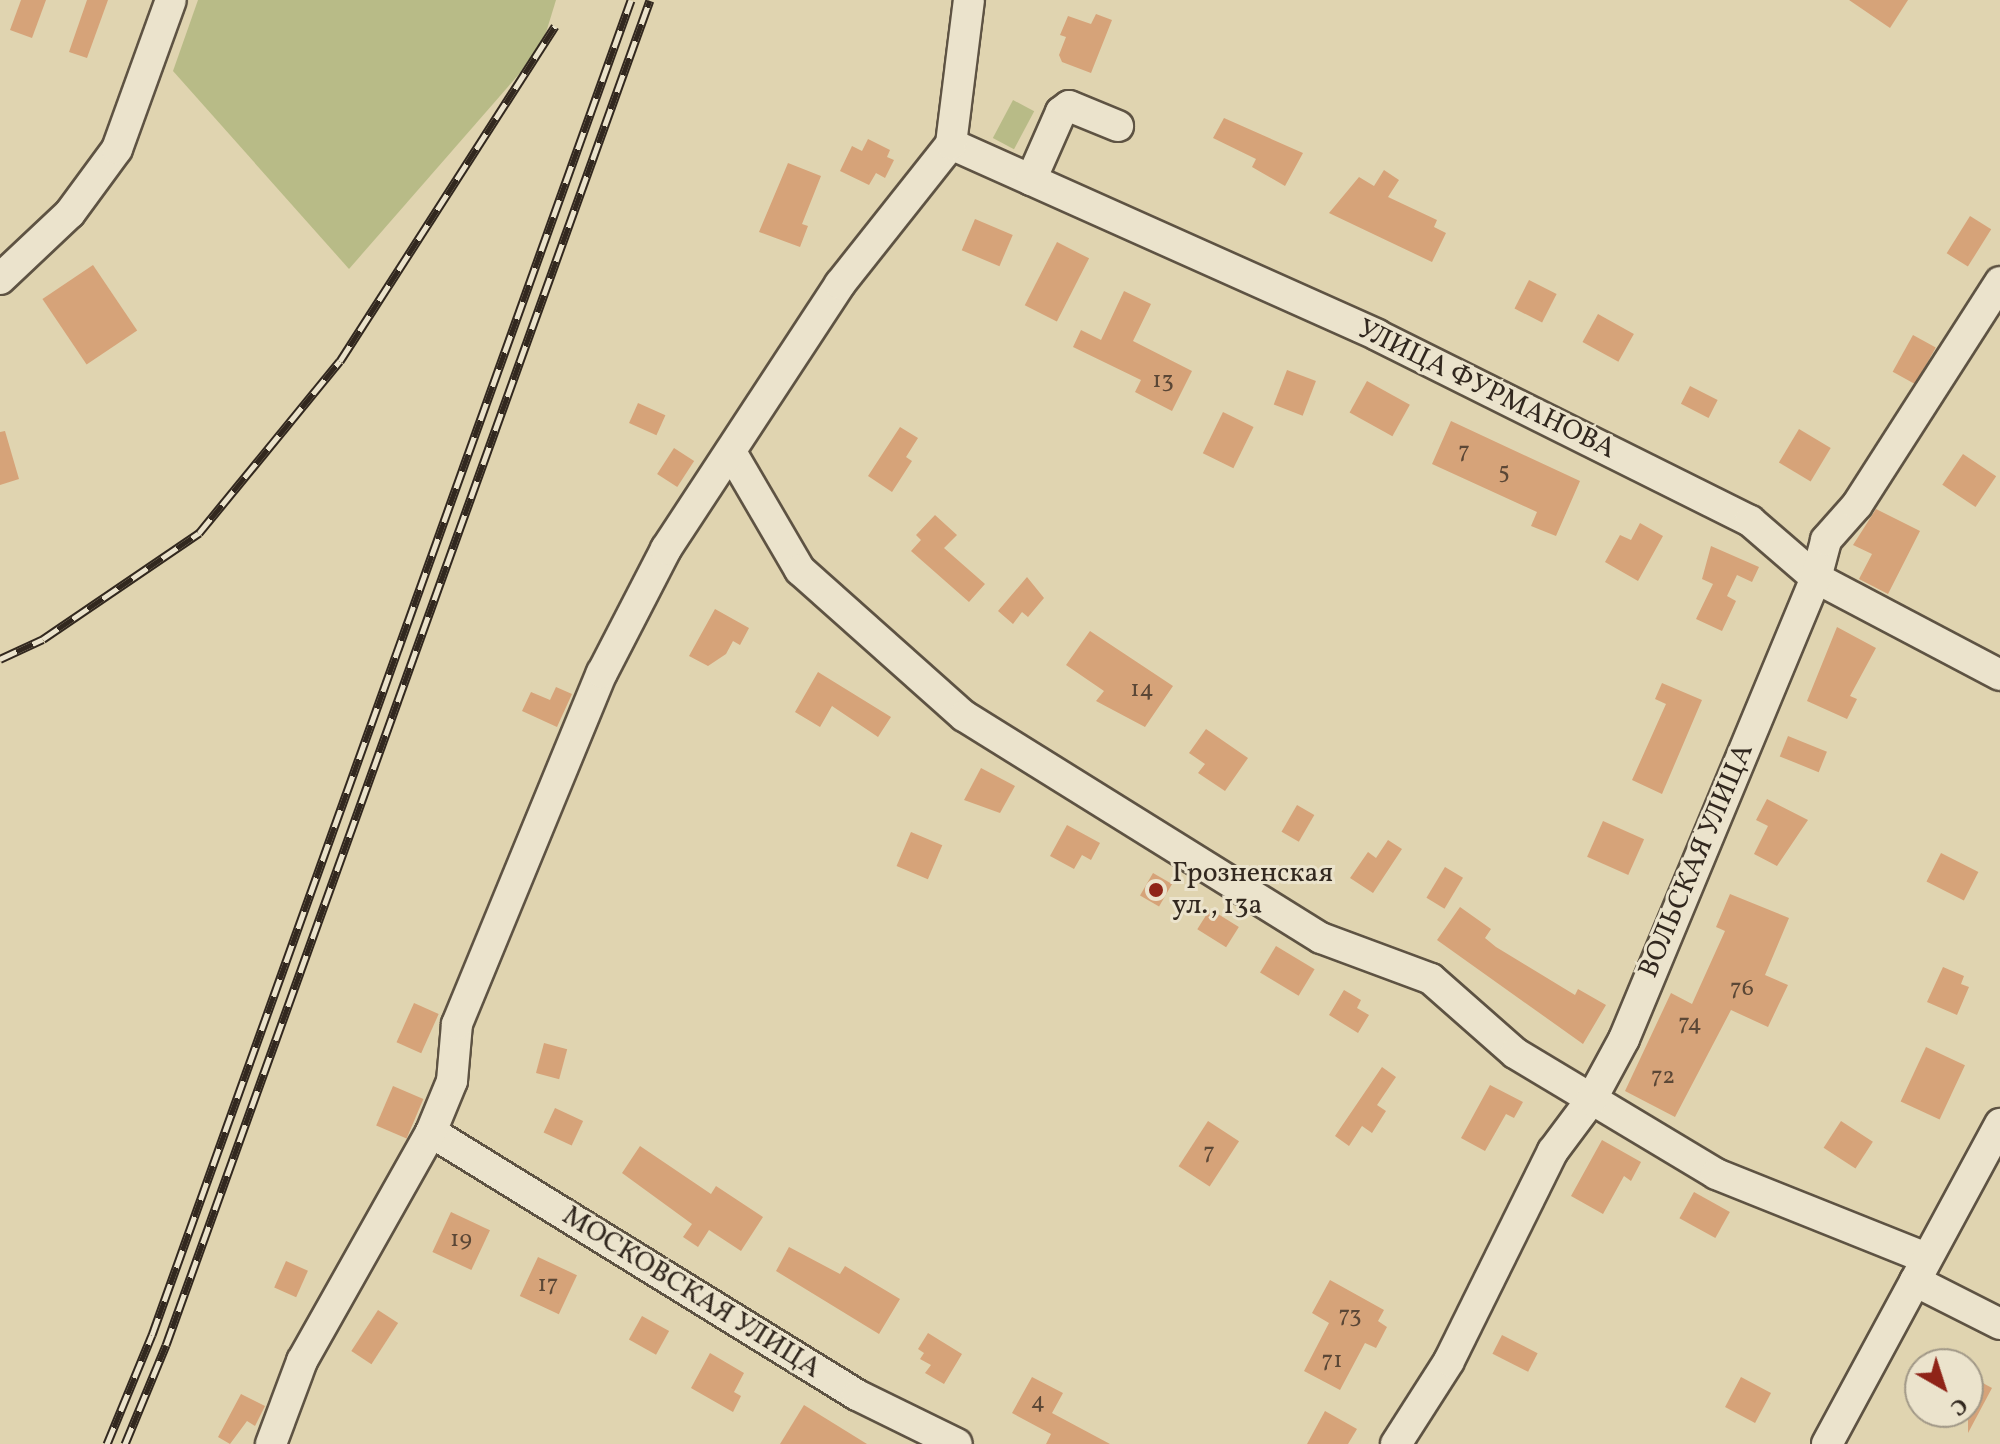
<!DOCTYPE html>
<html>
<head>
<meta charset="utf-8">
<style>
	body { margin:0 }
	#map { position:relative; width:2000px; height:1444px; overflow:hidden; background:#e0d4b0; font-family:Vollkorn,serif }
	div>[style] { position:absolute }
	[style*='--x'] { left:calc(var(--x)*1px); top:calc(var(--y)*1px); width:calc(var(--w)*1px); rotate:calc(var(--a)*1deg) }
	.green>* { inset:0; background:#b8bb87; transform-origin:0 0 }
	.building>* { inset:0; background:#d6a379; transform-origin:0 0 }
	.roads { filter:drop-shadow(2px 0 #5e5343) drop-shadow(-2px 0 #5e5343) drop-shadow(0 2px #5e5343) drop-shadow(0 -2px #5e5343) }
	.minor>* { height:30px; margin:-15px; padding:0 15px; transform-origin:15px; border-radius:15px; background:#ebe3cc }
	.rail>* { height:9px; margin-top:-4.5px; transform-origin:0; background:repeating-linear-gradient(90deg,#ebe3cc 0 18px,#32281f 0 36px); box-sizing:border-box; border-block:2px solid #32281f }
	.dots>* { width:22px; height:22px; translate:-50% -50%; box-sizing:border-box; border:4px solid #ebe3cc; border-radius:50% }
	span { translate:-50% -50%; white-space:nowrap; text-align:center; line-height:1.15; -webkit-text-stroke:6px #ebe3cc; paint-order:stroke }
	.number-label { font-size:24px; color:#5b4736 }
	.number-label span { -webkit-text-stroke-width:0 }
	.street-label { font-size:28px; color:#32281f }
	.poi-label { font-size:28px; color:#32281f }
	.left { translate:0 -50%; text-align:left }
	.north { position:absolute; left:1904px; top:1348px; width:80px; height:80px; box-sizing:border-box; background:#ebe3cc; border:2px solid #a19887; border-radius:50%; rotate:141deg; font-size:22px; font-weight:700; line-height:32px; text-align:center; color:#32281f }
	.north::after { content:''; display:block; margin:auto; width:28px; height:36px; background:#8f2418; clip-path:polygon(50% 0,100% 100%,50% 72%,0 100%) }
</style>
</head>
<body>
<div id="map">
	<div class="green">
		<i style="clip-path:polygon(198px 0,556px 0,541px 49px,349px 269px,173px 71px)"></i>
		<i style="left:1013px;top:100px;width:24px;height:43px;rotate:28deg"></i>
	</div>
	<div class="building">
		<i style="clip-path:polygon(21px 0,46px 0,32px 38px,10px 30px)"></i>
		<i style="clip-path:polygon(87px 0,108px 0,87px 58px,69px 52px)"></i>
		<i style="clip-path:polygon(1849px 0,1908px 0,1890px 28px)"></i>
		<i style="clip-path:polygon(1096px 14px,1112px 20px,1091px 73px,1062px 62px,1059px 55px,1066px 37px,1060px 35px,1068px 16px,1091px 24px)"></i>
		<i style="clip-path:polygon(1224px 118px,1303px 153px,1285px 186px,1252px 167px,1256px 159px,1213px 138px)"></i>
		<i style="clip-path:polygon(868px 139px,890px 150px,887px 157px,894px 160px,885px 178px,876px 173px,869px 185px,840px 171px,852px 146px,862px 151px)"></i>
		<i style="clip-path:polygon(788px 163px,821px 176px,802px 224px,808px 226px,800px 247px,759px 232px)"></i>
		<i style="clip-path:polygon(1384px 170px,1399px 180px,1388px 197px,1437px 220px,1434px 227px,1446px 233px,1432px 262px,1329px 213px,1359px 177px,1374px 186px)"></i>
		<i style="left:1970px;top:216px;width:25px;height:44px;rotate:32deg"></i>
		<i style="left:975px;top:219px;width:41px;height:34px;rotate:23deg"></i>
		<i style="left:1057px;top:242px;width:36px;height:71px;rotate:27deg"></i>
		<i style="left:93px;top:265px;width:79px;height:61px;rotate:56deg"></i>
		<i style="left:1529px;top:280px;width:31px;height:32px;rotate:27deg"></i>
		<i style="clip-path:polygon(1124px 291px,1151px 304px,1133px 341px,1192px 371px,1172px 411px,1135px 392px,1141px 380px,1073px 347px,1081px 330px,1101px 340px)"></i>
		<i style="left:1598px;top:314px;width:41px;height:32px;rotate:29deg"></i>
		<i style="left:1913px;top:335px;width:26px;height:42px;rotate:29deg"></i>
		<i style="left:1287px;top:370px;width:31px;height:37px;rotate:21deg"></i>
		<i style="left:1367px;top:381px;width:49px;height:36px;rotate:29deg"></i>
		<i style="left:1690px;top:386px;width:31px;height:20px;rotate:27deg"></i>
		<i style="left:638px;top:403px;width:30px;height:22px;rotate:24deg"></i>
		<i style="left:1223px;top:412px;width:34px;height:46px;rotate:26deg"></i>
		<i style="clip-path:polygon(1451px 421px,1580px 481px,1556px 536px,1531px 526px,1537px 512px,1432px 464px)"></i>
		<i style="clip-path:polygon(900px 427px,918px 438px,906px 457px,912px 461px,892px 492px,868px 476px)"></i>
		<i style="left:1799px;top:429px;width:37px;height:39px;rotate:31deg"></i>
		<i style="clip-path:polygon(5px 431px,19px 479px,0 485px,0 432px)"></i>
		<i style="left:674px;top:448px;width:24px;height:31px;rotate:33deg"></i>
		<i style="left:1963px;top:454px;width:40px;height:37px;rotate:34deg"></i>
		<i style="clip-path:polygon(1876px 509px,1920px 531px,1888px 594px,1859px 579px,1872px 554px,1853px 545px)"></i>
		<i style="clip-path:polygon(935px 515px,957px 535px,944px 548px,985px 584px,969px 602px,911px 551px,921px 540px,916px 535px)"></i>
		<i style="clip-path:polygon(1640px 523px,1663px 536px,1638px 581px,1605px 562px,1620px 535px,1631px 540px)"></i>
		<i style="clip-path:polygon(1711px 546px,1759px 567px,1752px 582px,1737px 575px,1727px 596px,1736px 601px,1722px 631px,1696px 619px,1713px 584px,1702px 579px)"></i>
		<i style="clip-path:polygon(1027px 577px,1044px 598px,1028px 617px,1022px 612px,1013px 624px,998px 611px)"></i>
		<i style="clip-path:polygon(715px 609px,749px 628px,740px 645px,733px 641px,726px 654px,708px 666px,689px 656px)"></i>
		<i style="clip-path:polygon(1837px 627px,1876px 648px,1850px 696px,1857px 699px,1847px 719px,1807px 701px)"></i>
		<i style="clip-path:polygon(1090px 631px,1173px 686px,1145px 727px,1096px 701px,1104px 691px,1066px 665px)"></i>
		<i style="clip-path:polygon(818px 672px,891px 717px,878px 737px,832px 706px,820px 727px,795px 712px)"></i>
		<i style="clip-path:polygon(1662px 683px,1702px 700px,1662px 794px,1632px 780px,1666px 704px,1655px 699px)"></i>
		<i style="clip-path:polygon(556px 687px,572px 694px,557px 727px,522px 711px,531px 692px,550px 700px)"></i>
		<i style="clip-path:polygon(1206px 729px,1248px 758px,1225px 791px,1198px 773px,1205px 764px,1189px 753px)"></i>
		<i style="left:1788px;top:736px;width:42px;height:22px;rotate:22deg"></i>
		<i style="clip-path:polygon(981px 768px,1015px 786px,1000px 813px,964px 800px)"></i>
		<i style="clip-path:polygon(1767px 799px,1808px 820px,1777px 866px,1754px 854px,1768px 826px,1756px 820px)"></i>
		<i style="left:1297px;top:805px;width:20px;height:31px;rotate:30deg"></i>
		<i style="left:1603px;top:821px;width:45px;height:39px;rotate:24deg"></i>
		<i style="clip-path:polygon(1067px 825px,1100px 843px,1091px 860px,1082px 855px,1074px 869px,1050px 856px)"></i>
		<i style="left:911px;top:832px;width:34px;height:37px;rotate:23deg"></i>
		<i style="clip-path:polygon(1388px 840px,1402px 849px,1373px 893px,1350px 878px,1368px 852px,1376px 858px)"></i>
		<i style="left:1941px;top:853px;width:42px;height:32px;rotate:27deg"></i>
		<i style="left:1445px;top:867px;width:21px;height:36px;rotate:31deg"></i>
		<i style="left:1153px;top:873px;width:22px;height:26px;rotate:30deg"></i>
		<i style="clip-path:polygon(1730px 894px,1789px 918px,1765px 975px,1788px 985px,1768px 1027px,1731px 1010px,1675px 1117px,1625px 1091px,1671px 993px,1692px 1004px,1725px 931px,1716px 927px)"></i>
		<i style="clip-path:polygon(1460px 907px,1491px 929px,1485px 938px,1496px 947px,1575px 995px,1578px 989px,1606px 1005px,1583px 1044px,1437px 940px)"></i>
		<i style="left:1210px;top:909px;width:34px;height:24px;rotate:32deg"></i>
		<i style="left:1276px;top:946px;width:45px;height:31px;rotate:31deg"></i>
		<i style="clip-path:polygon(1943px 967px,1964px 976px,1961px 984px,1969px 987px,1957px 1015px,1927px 1002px)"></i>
		<i style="clip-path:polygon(1344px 990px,1361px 1000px,1357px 1008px,1369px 1015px,1358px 1033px,1329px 1015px)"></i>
		<i style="left:414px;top:1003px;width:27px;height:43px;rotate:24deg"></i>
		<i style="left:544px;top:1043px;width:24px;height:31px;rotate:15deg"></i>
		<i style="left:1926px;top:1047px;width:43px;height:60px;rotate:25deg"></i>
		<i style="clip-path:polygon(1382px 1067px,1396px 1077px,1377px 1105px,1386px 1111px,1372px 1133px,1362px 1126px,1349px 1146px,1335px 1136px)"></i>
		<i style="clip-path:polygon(1490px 1085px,1523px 1102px,1514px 1118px,1506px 1114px,1485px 1151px,1461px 1138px)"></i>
		<i style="left:393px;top:1086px;width:33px;height:43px;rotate:23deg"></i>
		<i style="left:555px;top:1108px;width:31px;height:27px;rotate:25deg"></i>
		<i style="left:1208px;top:1121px;width:37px;height:54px;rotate:33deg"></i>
		<i style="left:1841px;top:1121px;width:38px;height:32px;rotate:33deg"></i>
		<i style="clip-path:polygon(1602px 1140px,1641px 1162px,1631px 1181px,1624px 1176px,1603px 1214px,1571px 1196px)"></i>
		<i style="clip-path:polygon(640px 1146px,711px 1194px,716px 1186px,763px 1217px,741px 1251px,709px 1230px,698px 1247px,683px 1237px,692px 1224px,622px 1173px)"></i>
		<i style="left:1694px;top:1192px;width:41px;height:30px;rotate:29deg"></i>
		<i style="left:451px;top:1212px;width:43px;height:44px;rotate:25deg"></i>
		<i style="clip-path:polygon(789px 1247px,840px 1274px,845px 1266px,900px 1299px,879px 1334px,776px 1271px)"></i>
		<i style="left:538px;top:1257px;width:43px;height:43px;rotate:25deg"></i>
		<i style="left:286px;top:1261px;width:24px;height:29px;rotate:24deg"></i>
		<i style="clip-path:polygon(1330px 1280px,1384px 1310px,1378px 1321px,1387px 1327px,1376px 1348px,1365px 1343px,1340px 1390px,1304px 1371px,1329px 1323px,1312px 1313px)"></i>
		<i style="left:378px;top:1310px;width:24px;height:49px;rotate:33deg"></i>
		<i style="left:642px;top:1316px;width:31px;height:27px;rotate:29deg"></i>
		<i style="clip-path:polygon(928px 1333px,962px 1354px,944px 1384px,925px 1373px,931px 1365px,920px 1359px,924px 1353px,918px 1349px)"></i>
		<i style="left:1502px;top:1335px;width:40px;height:21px;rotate:27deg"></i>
		<i style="clip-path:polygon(710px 1353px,744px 1373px,734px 1392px,741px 1396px,733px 1412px,691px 1388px)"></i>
		<i style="clip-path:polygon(1968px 1375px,1992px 1388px,1968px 1433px)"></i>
		<i style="clip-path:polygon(1032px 1377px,1063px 1393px,1052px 1413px,1110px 1444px,1046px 1444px,1051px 1434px,1012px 1413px)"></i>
		<i style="left:1741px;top:1377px;width:34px;height:34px;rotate:28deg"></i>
		<i style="clip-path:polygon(241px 1394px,265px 1406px,255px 1426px,247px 1421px,230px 1444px,218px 1437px)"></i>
		<i style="clip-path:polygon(804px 1405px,867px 1444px,780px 1444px)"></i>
		<i style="clip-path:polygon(1325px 1411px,1357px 1429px,1348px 1444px,1307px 1444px)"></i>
	</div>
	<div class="roads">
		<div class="minor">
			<i style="--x:951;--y:144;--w:467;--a:24.1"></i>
			<i style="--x:1377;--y:335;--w:417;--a:26.5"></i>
			<i style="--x:1750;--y:521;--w:87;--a:40.8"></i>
			<i style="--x:1816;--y:578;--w:208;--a:27.8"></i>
			<i style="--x:1031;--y:180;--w:74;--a:-66.2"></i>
			<i style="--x:1061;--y:112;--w:10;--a:-37"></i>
			<i style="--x:1069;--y:106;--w:53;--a:22.2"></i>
			<i style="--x:0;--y:279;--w:96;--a:-43.3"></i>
			<i style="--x:70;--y:213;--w:79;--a:-53.7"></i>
			<i style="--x:117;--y:149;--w:158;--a:-70.1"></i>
			<i style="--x:731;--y:452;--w:137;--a:59.7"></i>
			<i style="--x:800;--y:570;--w:220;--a:41.7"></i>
			<i style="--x:964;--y:716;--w:420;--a:31.9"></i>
			<i style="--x:1321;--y:938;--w:117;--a:20.4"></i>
			<i style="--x:1431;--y:979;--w:112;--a:41.4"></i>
			<i style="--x:1515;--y:1053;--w:235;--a:31"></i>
			<i style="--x:1716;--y:1174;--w:226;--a:21.8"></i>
			<i style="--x:431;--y:1132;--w:501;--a:31.69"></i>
			<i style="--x:857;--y:1395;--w:111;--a:26.1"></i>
			<i style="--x:1915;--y:1281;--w:95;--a:26.8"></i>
			<i style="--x:271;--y:1444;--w:89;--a:-69.5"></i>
			<i style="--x:302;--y:1361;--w:263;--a:-60.6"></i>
			<i style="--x:431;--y:1132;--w:55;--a:-67.6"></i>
			<i style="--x:452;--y:1081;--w:57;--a:-85"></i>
			<i style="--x:457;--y:1024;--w:380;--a:-67.6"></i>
			<i style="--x:602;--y:673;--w:140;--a:-62.7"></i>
			<i style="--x:666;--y:549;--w:317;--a:-56.7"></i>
			<i style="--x:840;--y:284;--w:179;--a:-51.6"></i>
			<i style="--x:951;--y:144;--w:145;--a:-82.9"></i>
			<i style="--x:1396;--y:1444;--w:98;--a:-57.4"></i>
			<i style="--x:1449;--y:1361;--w:234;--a:-63.7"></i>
			<i style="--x:1553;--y:1151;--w:64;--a:-53.3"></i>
			<i style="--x:1591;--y:1100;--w:69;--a:-61.6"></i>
			<i style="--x:1624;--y:1039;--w:499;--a:-67.4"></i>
			<i style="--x:1816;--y:578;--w:39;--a:-75"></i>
			<i style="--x:1826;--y:540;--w:47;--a:-48.5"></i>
			<i style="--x:1857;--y:505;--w:265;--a:-57.3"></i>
			<i style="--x:1827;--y:1444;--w:364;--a:-61.6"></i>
		</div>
	</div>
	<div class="rail">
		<i style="--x:0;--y:659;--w:47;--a:-24.9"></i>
		<i style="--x:43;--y:639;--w:189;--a:-34.2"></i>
		<i style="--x:199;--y:533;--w:222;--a:-50.7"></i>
		<i style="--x:340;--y:361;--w:398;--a:-57.3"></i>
		<i style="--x:107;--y:1444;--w:118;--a:-67.6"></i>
		<i style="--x:152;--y:1335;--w:1418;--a:-70.26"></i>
		<i style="--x:125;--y:1444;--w:107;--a:-67.5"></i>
		<i style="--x:166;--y:1345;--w:1429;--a:-70.21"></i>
	</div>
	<div class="dots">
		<i style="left:1156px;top:890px;background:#8f2418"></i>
	</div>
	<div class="number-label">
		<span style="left:1163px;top:382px">13</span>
		<span style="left:1464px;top:453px">7</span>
		<span style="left:1504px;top:473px">5</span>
		<span style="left:1142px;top:691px">14</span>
		<span style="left:1742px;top:990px">76</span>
		<span style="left:1690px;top:1025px">74</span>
		<span style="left:1663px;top:1078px">72</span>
		<span style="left:1209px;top:1154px">7</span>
		<span style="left:461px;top:1241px">19</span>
		<span style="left:548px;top:1286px">17</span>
		<span style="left:1350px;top:1317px">73</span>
		<span style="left:1332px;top:1362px">71</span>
		<span style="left:1038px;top:1403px">4</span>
	</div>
	<div class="street-label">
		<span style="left:1486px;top:390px;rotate:26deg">УЛИЦА ФУРМАНОВА</span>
		<span style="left:1697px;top:861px;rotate:-67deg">ВОЛЬСКАЯ УЛИЦА</span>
		<span style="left:691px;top:1293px;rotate:32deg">МОСКОВСКАЯ УЛИЦА</span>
	</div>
	<div class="poi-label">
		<span class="left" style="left:1172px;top:890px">Грозненская<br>ул., 13а</span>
	</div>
	<div class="north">С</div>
</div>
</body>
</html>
